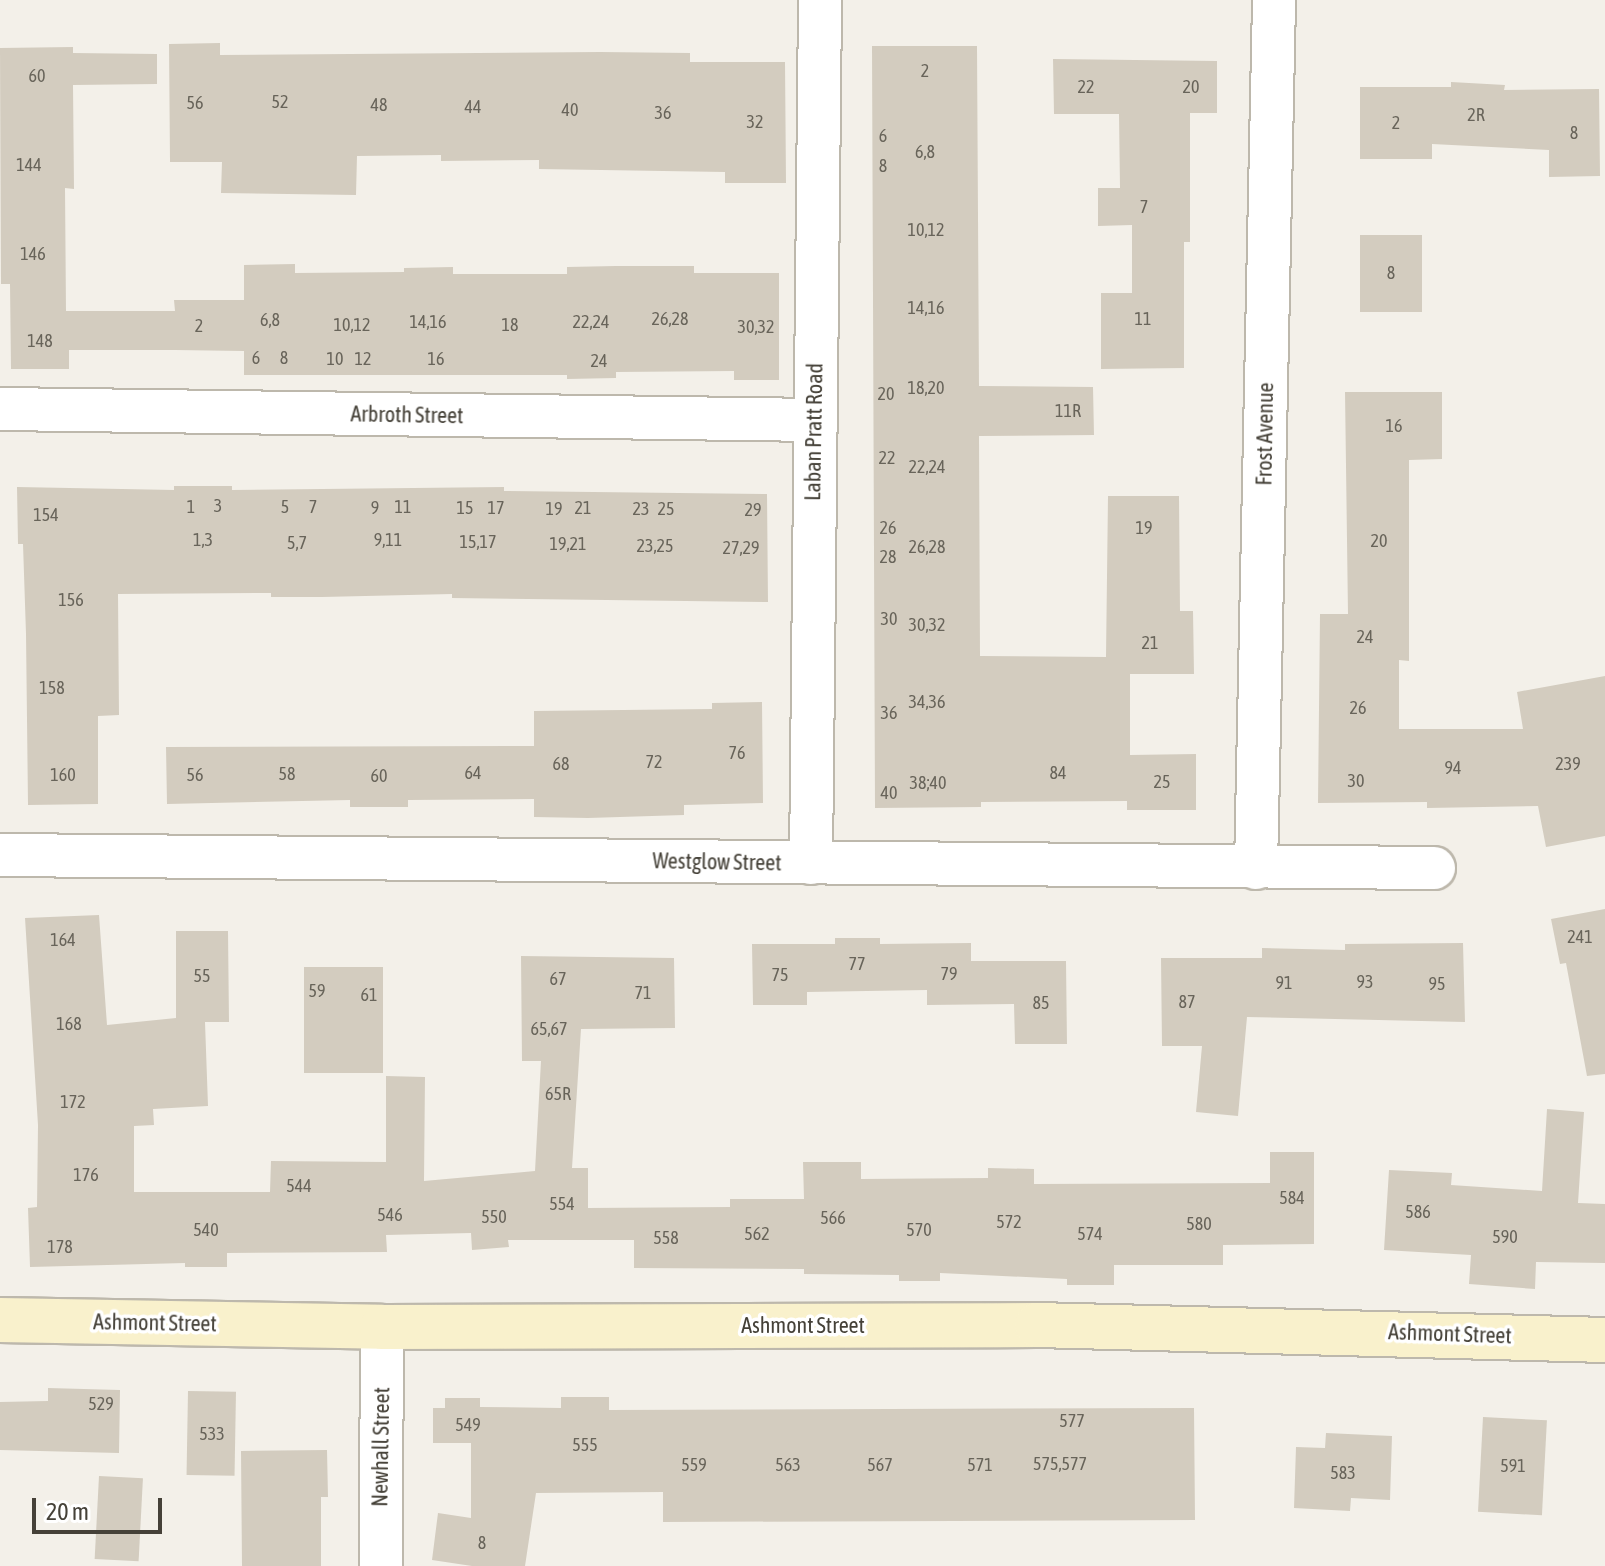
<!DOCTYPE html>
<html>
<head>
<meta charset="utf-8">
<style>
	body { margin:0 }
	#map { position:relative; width:1605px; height:1566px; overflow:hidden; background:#f3f0e9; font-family:"Asap Condensed",sans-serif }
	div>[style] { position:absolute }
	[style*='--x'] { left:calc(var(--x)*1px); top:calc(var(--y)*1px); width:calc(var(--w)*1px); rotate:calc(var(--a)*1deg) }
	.building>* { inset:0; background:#d3ccbf; transform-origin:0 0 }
	.roads { filter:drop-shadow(2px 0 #bdb8ac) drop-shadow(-2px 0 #bdb8ac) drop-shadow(0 2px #bdb8ac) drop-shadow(0 -2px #bdb8ac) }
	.minor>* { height:42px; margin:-21px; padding:0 21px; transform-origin:21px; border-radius:21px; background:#fff }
	.secondary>* { height:44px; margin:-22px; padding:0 22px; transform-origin:22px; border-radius:22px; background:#f9f1cc }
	span { translate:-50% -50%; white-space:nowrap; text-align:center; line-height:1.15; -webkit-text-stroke:7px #fff; paint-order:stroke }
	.number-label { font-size:18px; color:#68645a }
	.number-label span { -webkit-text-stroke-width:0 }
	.street-label { font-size:22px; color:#454138 }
	.scale { position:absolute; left:32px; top:1498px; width:130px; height:36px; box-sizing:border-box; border:4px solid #454138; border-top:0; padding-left:10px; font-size:24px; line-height:28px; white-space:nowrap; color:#454138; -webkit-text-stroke:6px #fff; paint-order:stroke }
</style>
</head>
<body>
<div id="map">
	<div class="building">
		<i style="clip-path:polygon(220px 43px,220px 55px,600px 52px,690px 53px,690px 62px,785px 62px,786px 183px,725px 183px,725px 172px,539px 169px,539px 160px,441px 161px,441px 155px,357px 156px,356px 195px,221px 193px,222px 162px,170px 162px,169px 44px)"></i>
		<i style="clip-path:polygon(872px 46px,977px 46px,979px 386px,1093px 387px,1094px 435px,979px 436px,980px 656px,1106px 657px,1108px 496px,1179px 496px,1180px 611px,1193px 611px,1194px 674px,1130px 674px,1130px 755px,1196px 754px,1196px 810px,1127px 810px,1127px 801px,981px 802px,981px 807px,875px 808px)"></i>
		<i style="clip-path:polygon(73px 47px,73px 53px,157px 54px,157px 84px,73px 85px,74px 189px,65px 188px,66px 311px,175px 311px,174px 300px,244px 300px,244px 265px,295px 264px,295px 273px,404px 272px,404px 268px,453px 267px,453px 274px,567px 274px,567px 267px,616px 266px,694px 266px,694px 273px,779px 273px,779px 380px,734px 380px,734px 371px,616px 372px,616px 378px,567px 379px,567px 375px,244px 375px,244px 351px,175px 350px,69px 350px,69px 369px,11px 369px,10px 284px,1px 284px,0 48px)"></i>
		<i style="clip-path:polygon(1053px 59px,1217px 61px,1217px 113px,1190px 113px,1190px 242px,1184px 242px,1184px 368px,1101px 369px,1101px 293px,1132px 293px,1132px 225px,1098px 226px,1098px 188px,1120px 188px,1119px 114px,1054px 114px)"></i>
		<i style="clip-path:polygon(1451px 82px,1505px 85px,1504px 90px,1599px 89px,1600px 176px,1549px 177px,1549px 150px,1432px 144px,1432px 159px,1360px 159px,1360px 87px,1451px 87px)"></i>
		<i style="left:1360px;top:235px;width:62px;height:77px"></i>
		<i style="clip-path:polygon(1345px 392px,1442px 392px,1442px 459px,1409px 460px,1409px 661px,1399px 660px,1399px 729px,1523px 729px,1517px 692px,1605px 676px,1605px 836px,1546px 847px,1538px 806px,1427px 808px,1427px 802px,1318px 803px,1320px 614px,1348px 614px)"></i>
		<i style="clip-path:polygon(174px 486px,232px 486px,232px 490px,504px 487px,504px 491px,767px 494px,768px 602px,452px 598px,452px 594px,322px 597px,271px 597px,271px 593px,118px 594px,119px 715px,98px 716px,98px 804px,28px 805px,26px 634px,23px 544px,18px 544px,17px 487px,174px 490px)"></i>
		<i style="clip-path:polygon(762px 702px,763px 803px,684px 805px,684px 815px,588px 818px,534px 817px,534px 799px,408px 800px,408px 807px,350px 807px,350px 800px,167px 804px,166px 747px,534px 746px,534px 711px,712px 709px,712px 703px)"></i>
		<i style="clip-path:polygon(1605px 909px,1605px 1074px,1587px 1076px,1566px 963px,1560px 964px,1551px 919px)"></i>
		<i style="clip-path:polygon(99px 915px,107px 1025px,176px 1018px,176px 931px,228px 931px,229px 1022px,205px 1022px,208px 1106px,153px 1109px,154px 1125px,134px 1126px,134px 1192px,270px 1192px,271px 1161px,386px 1162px,386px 1076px,425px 1077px,424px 1181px,535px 1171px,541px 1061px,522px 1061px,521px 956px,674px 958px,675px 1028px,581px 1029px,572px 1168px,588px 1168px,588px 1208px,730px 1207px,730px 1199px,804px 1199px,803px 1162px,861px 1162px,861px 1179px,988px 1178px,988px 1168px,1034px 1169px,1034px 1184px,1270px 1183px,1270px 1152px,1314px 1152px,1314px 1244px,1223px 1245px,1223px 1265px,1114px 1265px,1114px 1285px,1067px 1285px,1067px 1279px,940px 1273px,940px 1281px,899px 1281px,899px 1275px,804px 1274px,804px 1269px,634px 1268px,634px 1240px,508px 1240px,509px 1247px,472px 1250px,471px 1233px,386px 1235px,387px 1252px,227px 1253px,227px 1267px,185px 1267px,185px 1263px,30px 1267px,28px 1208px,37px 1207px,38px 1125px,25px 918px)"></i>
		<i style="clip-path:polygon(835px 938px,880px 938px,880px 944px,971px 943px,971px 961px,1066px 961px,1067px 1044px,1015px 1044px,1014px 1004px,927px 1005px,927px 990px,807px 992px,807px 1005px,753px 1005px,752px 944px,835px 944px)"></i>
		<i style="clip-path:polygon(1463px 943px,1465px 1022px,1247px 1017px,1238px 1116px,1196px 1112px,1202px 1046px,1162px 1046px,1161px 958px,1262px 958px,1262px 948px,1345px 950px,1345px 944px)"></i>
		<i style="left:304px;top:967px;width:79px;height:106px"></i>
		<i style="clip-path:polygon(1547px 1109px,1584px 1112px,1578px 1203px,1605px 1204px,1605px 1263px,1536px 1262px,1535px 1289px,1469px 1284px,1471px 1255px,1384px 1250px,1389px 1170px,1452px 1173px,1451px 1185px,1542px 1191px)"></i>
		<i style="clip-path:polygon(48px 1388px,120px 1390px,119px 1453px,0 1450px,0 1402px,48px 1401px)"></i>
		<i style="left:188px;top:1391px;width:48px;height:84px;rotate:1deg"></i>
		<i style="clip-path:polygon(561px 1397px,609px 1397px,609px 1410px,1194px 1408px,1195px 1520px,663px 1522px,663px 1492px,536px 1493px,525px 1566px,472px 1566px,432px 1560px,438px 1513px,471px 1518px,471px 1443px,433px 1443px,433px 1408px,445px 1408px,445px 1398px,480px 1398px,480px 1407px,561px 1408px)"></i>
		<i style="left:1483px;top:1417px;width:64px;height:95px;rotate:3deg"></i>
		<i style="clip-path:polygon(1326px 1433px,1392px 1436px,1390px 1500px,1351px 1498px,1350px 1511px,1294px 1508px,1296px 1447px,1325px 1448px)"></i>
		<i style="clip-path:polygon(327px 1450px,328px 1497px,321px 1497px,321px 1566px,242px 1566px,241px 1451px)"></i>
		<i style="left:99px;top:1476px;width:44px;height:83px;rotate:3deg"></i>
	</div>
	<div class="roads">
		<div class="minor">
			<i style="--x:0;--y:409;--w:814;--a:0.77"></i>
			<i style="--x:0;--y:855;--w:1434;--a:0.52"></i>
			<i style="--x:811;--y:863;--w:863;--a:-89.4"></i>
			<i style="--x:1256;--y:868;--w:868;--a:-88.81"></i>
			<i style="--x:381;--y:1566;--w:239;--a:-89.8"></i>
		</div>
		<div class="secondary">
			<i style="--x:0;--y:1320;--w:382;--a:1"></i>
			<i style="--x:382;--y:1327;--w:655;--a:-0.17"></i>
			<i style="--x:1037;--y:1325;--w:568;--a:1.51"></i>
		</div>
	</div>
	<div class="number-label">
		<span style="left:925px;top:71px">2</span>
		<span style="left:37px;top:76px">60</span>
		<span style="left:1086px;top:87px">22</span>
		<span style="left:1191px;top:87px">20</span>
		<span style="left:280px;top:102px">52</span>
		<span style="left:195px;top:103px">56</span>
		<span style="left:379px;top:105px">48</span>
		<span style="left:473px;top:107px">44</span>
		<span style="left:570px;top:110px">40</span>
		<span style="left:663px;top:113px">36</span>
		<span style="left:1476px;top:115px">2R</span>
		<span style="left:755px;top:122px">32</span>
		<span style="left:1396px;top:123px">2</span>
		<span style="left:1574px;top:133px">8</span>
		<span style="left:883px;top:136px">6</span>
		<span style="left:925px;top:152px">6,8</span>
		<span style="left:29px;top:165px">144</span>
		<span style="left:883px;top:166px">8</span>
		<span style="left:1144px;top:207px">7</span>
		<span style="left:926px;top:230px">10,12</span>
		<span style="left:33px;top:254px">146</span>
		<span style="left:1391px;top:273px">8</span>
		<span style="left:926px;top:308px">14,16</span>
		<span style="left:670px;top:319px">26,28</span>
		<span style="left:1143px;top:319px">11</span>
		<span style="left:270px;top:320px">6,8</span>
		<span style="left:428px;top:322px">14,16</span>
		<span style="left:591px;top:322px">22,24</span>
		<span style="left:352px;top:325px">10,12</span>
		<span style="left:510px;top:325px">18</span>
		<span style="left:199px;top:326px">2</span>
		<span style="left:756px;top:327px">30,32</span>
		<span style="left:40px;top:341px">148</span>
		<span style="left:256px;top:358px">6</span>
		<span style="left:284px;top:358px">8</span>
		<span style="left:335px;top:359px">10</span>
		<span style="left:363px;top:359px">12</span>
		<span style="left:436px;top:359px">16</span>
		<span style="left:599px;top:361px">24</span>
		<span style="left:926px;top:388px">18,20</span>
		<span style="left:886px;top:394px">20</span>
		<span style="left:1068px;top:411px">11R</span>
		<span style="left:1394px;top:426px">16</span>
		<span style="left:887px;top:458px">22</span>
		<span style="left:927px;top:467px">22,24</span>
		<span style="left:218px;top:506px">3</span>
		<span style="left:191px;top:507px">1</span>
		<span style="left:285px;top:507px">5</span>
		<span style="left:313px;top:507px">7</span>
		<span style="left:403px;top:507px">11</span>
		<span style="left:375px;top:508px">9</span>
		<span style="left:465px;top:508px">15</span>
		<span style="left:496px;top:508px">17</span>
		<span style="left:583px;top:508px">21</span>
		<span style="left:554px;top:509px">19</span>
		<span style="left:641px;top:509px">23</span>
		<span style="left:666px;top:509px">25</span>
		<span style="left:753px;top:510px">29</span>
		<span style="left:46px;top:515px">154</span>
		<span style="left:888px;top:528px">26</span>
		<span style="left:1144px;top:528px">19</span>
		<span style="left:203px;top:540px">1,3</span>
		<span style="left:388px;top:540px">9,11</span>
		<span style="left:1379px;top:541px">20</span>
		<span style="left:478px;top:542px">15,17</span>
		<span style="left:297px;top:543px">5,7</span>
		<span style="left:568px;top:544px">19,21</span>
		<span style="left:655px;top:546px">23,25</span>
		<span style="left:927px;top:547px">26,28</span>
		<span style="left:741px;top:548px">27,29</span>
		<span style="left:888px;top:557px">28</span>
		<span style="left:71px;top:600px">156</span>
		<span style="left:889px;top:619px">30</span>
		<span style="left:927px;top:625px">30,32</span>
		<span style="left:1365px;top:637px">24</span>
		<span style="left:1150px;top:643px">21</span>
		<span style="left:52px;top:688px">158</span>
		<span style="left:927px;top:702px">34,36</span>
		<span style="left:1358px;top:708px">26</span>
		<span style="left:889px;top:713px">36</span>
		<span style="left:737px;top:753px">76</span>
		<span style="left:654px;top:762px">72</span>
		<span style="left:561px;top:764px">68</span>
		<span style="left:1568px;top:764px">239</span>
		<span style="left:1453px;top:768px">94</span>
		<span style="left:473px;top:773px">64</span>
		<span style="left:1058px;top:773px">84</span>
		<span style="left:287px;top:774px">58</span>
		<span style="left:63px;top:775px">160</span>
		<span style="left:195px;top:775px">56</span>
		<span style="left:379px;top:776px">60</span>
		<span style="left:1356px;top:781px">30</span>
		<span style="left:1162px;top:782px">25</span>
		<span style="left:928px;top:783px">38;40</span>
		<span style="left:889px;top:793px">40</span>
		<span style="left:1580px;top:937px">241</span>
		<span style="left:63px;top:940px">164</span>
		<span style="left:857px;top:964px">77</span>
		<span style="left:949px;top:974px">79</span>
		<span style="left:780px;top:975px">75</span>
		<span style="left:202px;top:976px">55</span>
		<span style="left:558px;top:979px">67</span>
		<span style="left:1365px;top:982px">93</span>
		<span style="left:1284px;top:983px">91</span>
		<span style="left:1437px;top:984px">95</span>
		<span style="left:317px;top:991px">59</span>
		<span style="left:643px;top:993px">71</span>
		<span style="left:369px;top:995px">61</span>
		<span style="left:1187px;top:1002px">87</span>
		<span style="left:1041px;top:1003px">85</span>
		<span style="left:69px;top:1024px">168</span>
		<span style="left:549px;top:1029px">65,67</span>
		<span style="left:558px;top:1094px">65R</span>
		<span style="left:73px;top:1102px">172</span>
		<span style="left:86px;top:1175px">176</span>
		<span style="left:299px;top:1186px">544</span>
		<span style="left:1292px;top:1198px">584</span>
		<span style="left:562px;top:1204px">554</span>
		<span style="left:1418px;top:1212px">586</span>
		<span style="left:390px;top:1215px">546</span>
		<span style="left:494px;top:1217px">550</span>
		<span style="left:833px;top:1218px">566</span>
		<span style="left:1009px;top:1222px">572</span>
		<span style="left:1199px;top:1224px">580</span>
		<span style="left:206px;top:1230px">540</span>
		<span style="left:919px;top:1230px">570</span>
		<span style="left:757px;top:1234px">562</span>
		<span style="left:1090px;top:1234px">574</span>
		<span style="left:1505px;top:1237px">590</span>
		<span style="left:666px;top:1238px">558</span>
		<span style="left:60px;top:1247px">178</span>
		<span style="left:101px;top:1404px">529</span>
		<span style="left:1072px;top:1421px">577</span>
		<span style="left:468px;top:1425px">549</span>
		<span style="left:212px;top:1434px">533</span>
		<span style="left:585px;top:1445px">555</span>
		<span style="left:1060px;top:1464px">575,577</span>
		<span style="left:694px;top:1465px">559</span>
		<span style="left:788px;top:1465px">563</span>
		<span style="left:880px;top:1465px">567</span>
		<span style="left:980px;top:1465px">571</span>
		<span style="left:1513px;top:1466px">591</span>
		<span style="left:1343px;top:1473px">583</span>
		<span style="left:482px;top:1543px">8</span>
	</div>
	<div class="street-label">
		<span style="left:407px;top:415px;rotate:1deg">Arbroth Street</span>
		<span style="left:814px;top:432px;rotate:-89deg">Laban Pratt Road</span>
		<span style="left:1265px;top:434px;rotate:-89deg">Frost Avenue</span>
		<span style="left:717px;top:862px;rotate:1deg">Westglow Street</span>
		<span style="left:155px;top:1323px;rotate:1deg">Ashmont Street</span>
		<span style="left:803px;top:1326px">Ashmont Street</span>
		<span style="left:1450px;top:1334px;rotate:2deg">Ashmont Street</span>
		<span style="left:381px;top:1447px;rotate:-89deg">Newhall Street</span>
	</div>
	<div class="scale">20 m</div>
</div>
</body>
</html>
